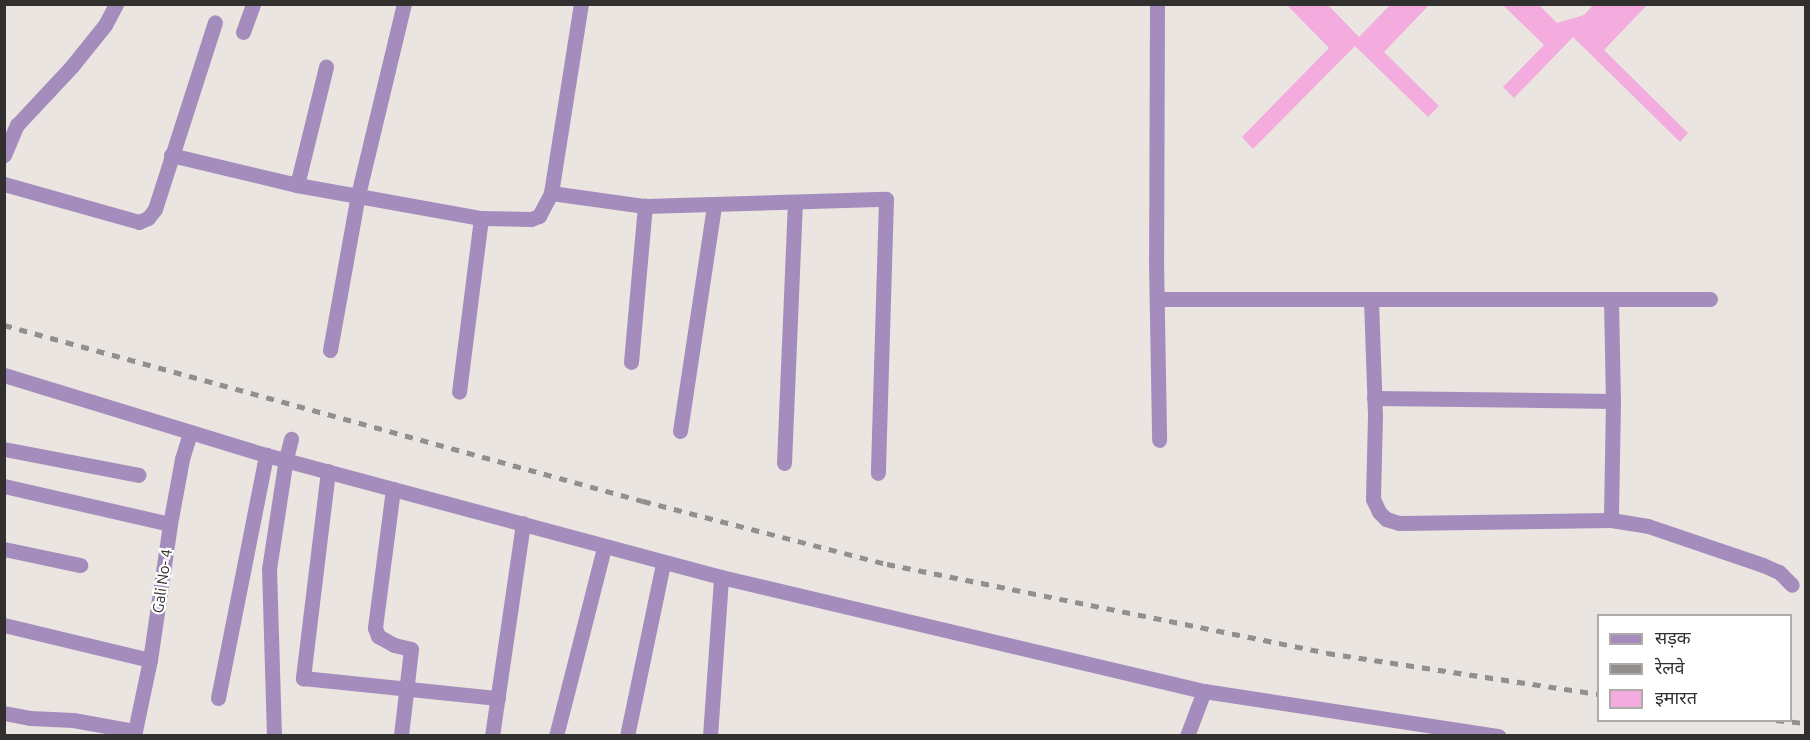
<!DOCTYPE html>
<html>
<head>
<meta charset="utf-8">
<style>
	body { margin:0 }
	#map { position:relative; width:1810px; height:740px; overflow:hidden; background:#eae5e0; font-family:Ubuntu,"Noto Sans Devanagari",sans-serif }
	div>[style] { position:absolute }
	[style*='--x'] { left:calc(var(--x)*1px); top:calc(var(--y)*1px); width:calc(var(--w)*1px); rotate:calc(var(--a)*1deg) }
	.building>* { inset:0; background:#f4abde }
	.street>* { height:15px; margin:-7.5px; padding:0 7.5px; transform-origin:7.5px; border-radius:7.5px; background:#a48dbd }
	.rail>* { height:4.5px; margin-top:-2.25px; transform-origin:0; background:repeating-linear-gradient(90deg,#938f8c 0 8px,transparent 0 16px) }
	span { translate:-50% -50%; white-space:nowrap; text-align:center; line-height:1.15; -webkit-text-stroke:4.5px #fff; paint-order:stroke }
	.street-label { font-size:15px; color:#32302e }
	.frame { position:absolute; inset:0; border:6px solid #32302e; pointer-events:none }
	.legend { position:absolute; left:1597px; top:614px; width:195px; height:108px; box-sizing:border-box; background:#fff; border:2px solid #adacab; margin:0; padding:8px 10px; list-style:none; font-size:18px; color:#32302e }
	.legend li { display:flex; align-items:center; gap:12px; height:30px }
	.legend b { width:30px; border:2px solid #adacab }
</style>
</head>
<body>
<div id="map">
	<div class="building">
		<i style="clip-path:polygon(1286px 4px,1327px 4px,1359px 37px,1391px 4px,1430px 4px,1384px 52px,1439px 106px,1428px 117px,1355px 46px,1253px 149px,1242px 137px,1329px 48px)"></i>
		<i style="clip-path:polygon(1502px 4px,1538px 4px,1557px 23px,1584px 15px,1594px 4px,1648px 4px,1604px 50px,1688px 133px,1680px 142px,1573px 37px,1514px 98px,1503px 87px,1544px 45px)"></i>
	</div>
	<div class="street">
		<i style="--x:1157;--y:4;--w:256;--a:90.2"></i>
		<i style="--x:1156;--y:260;--w:180;--a:89"></i>
		<i style="--x:243;--y:32;--w:30;--a:-70"></i>
		<i style="--x:4;--y:155;--w:33;--a:-67"></i>
		<i style="--x:17;--y:125;--w:81;--a:-47"></i>
		<i style="--x:72;--y:66;--w:53;--a:-51.2"></i>
		<i style="--x:105;--y:25;--w:24;--a:-62"></i>
		<i style="--x:171;--y:155;--w:130;--a:13.4"></i>
		<i style="--x:297;--y:185;--w:187;--a:10.2"></i>
		<i style="--x:481;--y:218;--w:175;--a:97.2"></i>
		<i style="--x:4;--y:184;--w:140;--a:15.7"></i>
		<i style="--x:139;--y:222;--w:10;--a:-24"></i>
		<i style="--x:148;--y:218;--w:11;--a:-52"></i>
		<i style="--x:155;--y:209;--w:196;--a:-72.2"></i>
		<i style="--x:297;--y:185;--w:122;--a:-76.2"></i>
		<i style="--x:551;--y:193;--w:191;--a:-81"></i>
		<i style="--x:481;--y:218;--w:50;--a:1.1"></i>
		<i style="--x:531;--y:219;--w:9;--a:-21"></i>
		<i style="--x:539;--y:216;--w:26;--a:-62"></i>
		<i style="--x:551;--y:193;--w:95;--a:7.9"></i>
		<i style="--x:645;--y:206;--w:241;--a:-1.7"></i>
		<i style="--x:886;--y:199;--w:274;--a:91.7"></i>
		<i style="--x:1157;--y:299;--w:553;--a:0"></i>
		<i style="--x:1611;--y:299;--w:102;--a:88.9"></i>
		<i style="--x:1613;--y:401;--w:119;--a:91"></i>
		<i style="--x:1611;--y:520;--w:37;--a:9"></i>
		<i style="--x:1648;--y:526;--w:121;--a:18.7"></i>
		<i style="--x:1763;--y:565;--w:17;--a:24"></i>
		<i style="--x:1779;--y:572;--w:18;--a:45"></i>
		<i style="--x:1371;--y:300;--w:116;--a:88"></i>
		<i style="--x:1375;--y:416;--w:83;--a:91.4"></i>
		<i style="--x:1373;--y:499;--w:14;--a:65"></i>
		<i style="--x:1379;--y:512;--w:10;--a:45"></i>
		<i style="--x:1386;--y:519;--w:14;--a:17"></i>
		<i style="--x:1399;--y:523;--w:212;--a:-0.8"></i>
		<i style="--x:330;--y:350;--w:158;--a:-79.8"></i>
		<i style="--x:358;--y:195;--w:196;--a:-76.5"></i>
		<i style="--x:631;--y:362;--w:157;--a:-84.9"></i>
		<i style="--x:4;--y:375;--w:274;--a:17"></i>
		<i style="--x:266;--y:455;--w:471;--a:15"></i>
		<i style="--x:1374;--y:398;--w:239;--a:0.7"></i>
		<i style="--x:680;--y:431;--w:228;--a:-81.4"></i>
		<i style="--x:4;--y:449;--w:137;--a:10.9"></i>
		<i style="--x:784;--y:463;--w:261;--a:-87.6"></i>
		<i style="--x:328;--y:471;--w:209;--a:96.9"></i>
		<i style="--x:303;--y:678;--w:196;--a:5.9"></i>
		<i style="--x:4;--y:486;--w:170;--a:12.9"></i>
		<i style="--x:393;--y:489;--w:140;--a:97.4"></i>
		<i style="--x:375;--y:628;--w:9;--a:69"></i>
		<i style="--x:378;--y:636;--w:18;--a:29"></i>
		<i style="--x:394;--y:645;--w:17;--a:13"></i>
		<i style="--x:411;--y:649;--w:88;--a:96.6"></i>
		<i style="--x:4;--y:549;--w:78;--a:11.9"></i>
		<i style="--x:4;--y:625;--w:150;--a:13.5"></i>
		<i style="--x:218;--y:698;--w:248;--a:-78.8"></i>
		<i style="--x:4;--y:713;--w:26;--a:11"></i>
		<i style="--x:30;--y:718;--w:43;--a:2.7"></i>
		<i style="--x:73;--y:720;--w:63;--a:10.1"></i>
		<i style="--x:135;--y:731;--w:73;--a:-78.1"></i>
		<i style="--x:150;--y:660;--w:137;--a:-81.6"></i>
		<i style="--x:170;--y:524;--w:66;--a:-79.5"></i>
		<i style="--x:182;--y:459;--w:28;--a:-73"></i>
		<i style="--x:274;--y:736;--w:167;--a:-91.7"></i>
		<i style="--x:269;--y:569;--w:112;--a:-81.3"></i>
		<i style="--x:286;--y:458;--w:20;--a:-75"></i>
		<i style="--x:492;--y:736;--w:215;--a:-81.7"></i>
		<i style="--x:556;--y:736;--w:195;--a:-75.7"></i>
		<i style="--x:627;--y:736;--w:177;--a:-78.2"></i>
		<i style="--x:710;--y:736;--w:159;--a:-86"></i>
		<i style="--x:721;--y:577;--w:496;--a:13.3"></i>
		<i style="--x:1204;--y:691;--w:298;--a:8.7"></i>
		<i style="--x:1187;--y:736;--w:48;--a:-69.3"></i>
	</div>
	<div class="rail">
		<i style="--x:4;--y:325;--w:663;--a:15.4"></i>
		<i style="--x:643;--y:501;--w:252;--a:14.5"></i>
		<i style="--x:887;--y:564;--w:449;--a:11.4"></i>
		<i style="--x:1327;--y:653;--w:274;--a:8.6"></i>
		<i style="--x:1776;--y:720;--w:30;--a:6"></i>
	</div>
	<div class="street-label">
		<span style="left:162px;top:581px;rotate:-82deg">Gali No- 4</span>
	</div>
	<div class="frame"></div>
	<ul class="legend">
	<li><b style="height:8px;background:#a48dbd"></b>सड़क</li>
	<li><b style="height:8px;background:#938f8c"></b>रेलवे</li>
	<li><b style="height:16px;background:#f4abde"></b>इमारत</li>
	</ul>
</div>
</body>
</html>
